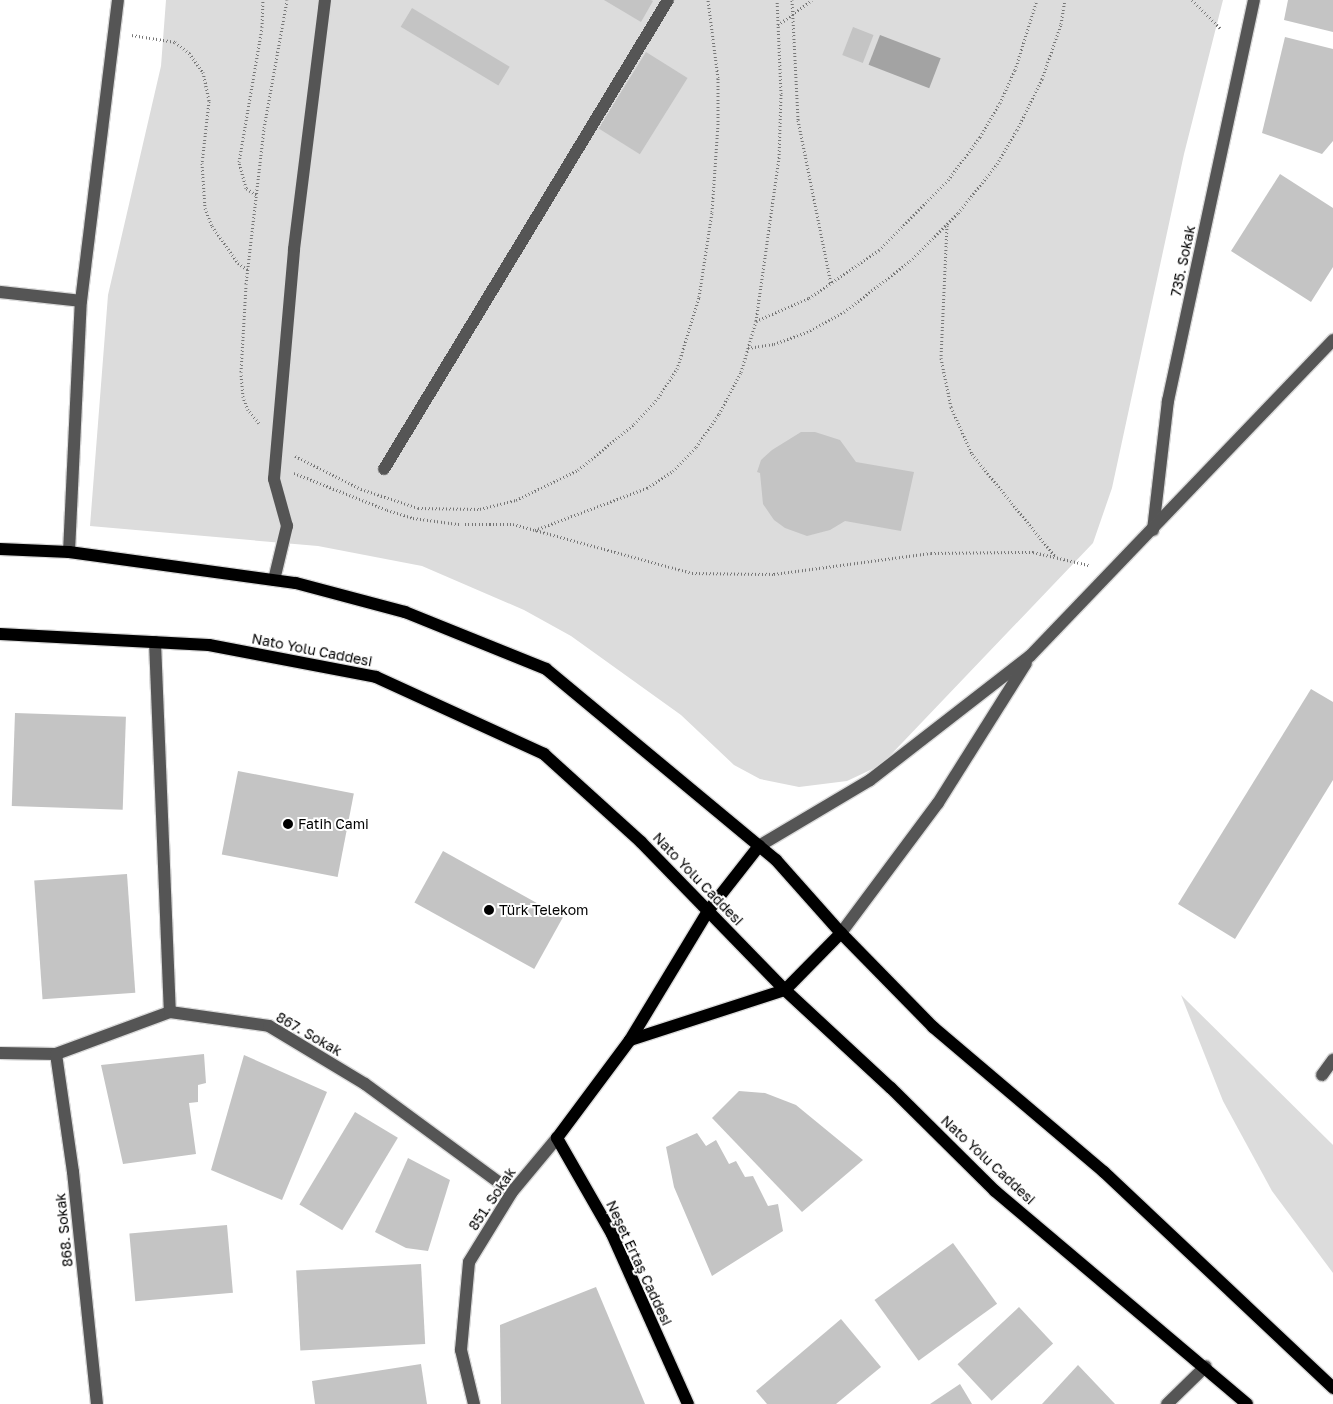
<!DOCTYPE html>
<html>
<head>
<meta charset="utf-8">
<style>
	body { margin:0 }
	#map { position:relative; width:1333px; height:1404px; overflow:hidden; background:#fff; font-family:"Golos Text",sans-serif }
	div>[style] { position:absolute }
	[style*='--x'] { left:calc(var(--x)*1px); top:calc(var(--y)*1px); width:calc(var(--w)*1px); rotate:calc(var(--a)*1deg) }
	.green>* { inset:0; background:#dcdcdc }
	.water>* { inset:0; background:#a3a3a3; transform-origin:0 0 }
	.building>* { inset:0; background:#c4c4c4; transform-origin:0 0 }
	.path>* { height:3px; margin-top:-1.5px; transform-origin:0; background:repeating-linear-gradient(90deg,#777 0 1px,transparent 0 3.5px) }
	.roads { filter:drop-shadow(1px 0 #dbdbdb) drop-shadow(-1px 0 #dbdbdb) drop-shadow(0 1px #dbdbdb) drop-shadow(0 -1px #dbdbdb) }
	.minor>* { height:12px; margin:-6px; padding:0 6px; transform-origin:6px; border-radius:6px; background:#555 }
	.major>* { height:12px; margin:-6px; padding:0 6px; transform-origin:6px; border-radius:6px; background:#000 }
	.dots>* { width:14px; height:14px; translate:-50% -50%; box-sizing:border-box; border:2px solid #fff; border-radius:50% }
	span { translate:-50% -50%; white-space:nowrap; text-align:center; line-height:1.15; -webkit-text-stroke:4px #fff; paint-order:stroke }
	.street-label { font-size:14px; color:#000 }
	.poi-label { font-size:14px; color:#000 }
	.left { translate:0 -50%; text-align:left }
</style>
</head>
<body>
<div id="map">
	<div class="green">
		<i style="clip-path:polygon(166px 0,1223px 0,1184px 154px,1112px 488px,1093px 543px,881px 765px,847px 781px,799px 787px,760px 779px,734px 765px,681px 715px,571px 636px,524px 610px,422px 566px,318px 546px,90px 526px,108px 295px,161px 66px)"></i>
		<i style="clip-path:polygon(1181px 995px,1333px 1145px,1333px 1273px,1272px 1191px,1223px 1101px)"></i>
	</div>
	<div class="water">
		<i style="left:880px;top:35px;width:65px;height:32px;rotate:21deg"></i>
	</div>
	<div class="building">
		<i style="clip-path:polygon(604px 0,651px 0,653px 1px,641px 22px)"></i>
		<i style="clip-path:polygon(1288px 0,1333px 0,1333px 32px,1284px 20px)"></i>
		<i style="left:412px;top:8px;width:114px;height:22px;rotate:31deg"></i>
		<i style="left:853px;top:27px;width:22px;height:30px;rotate:21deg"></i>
		<i style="clip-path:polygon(1285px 37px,1333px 49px,1333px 141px,1322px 154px,1262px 133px)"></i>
		<i style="left:646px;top:52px;width:49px;height:90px;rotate:32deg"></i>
		<i style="clip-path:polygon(1280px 174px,1333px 208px,1333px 267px,1311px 302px,1231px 251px)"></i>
		<i style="clip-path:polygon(801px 432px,815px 432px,840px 440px,856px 462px,914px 472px,901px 531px,845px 521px,830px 530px,807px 536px,785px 528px,774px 520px,763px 504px,760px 473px,757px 472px,761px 460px,772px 450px)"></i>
		<i style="clip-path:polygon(1311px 689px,1333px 702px,1333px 780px,1235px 939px,1178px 904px)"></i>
		<i style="left:15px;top:713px;width:111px;height:93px;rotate:2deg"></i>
		<i style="left:238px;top:771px;width:118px;height:85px;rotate:11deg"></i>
		<i style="left:443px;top:851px;width:137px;height:59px;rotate:29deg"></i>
		<i style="left:127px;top:874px;width:119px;height:93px;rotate:86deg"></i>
		<i style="clip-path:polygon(204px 1054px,206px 1083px,198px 1085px,198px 1102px,189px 1103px,196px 1154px,123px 1164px,101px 1065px)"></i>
		<i style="clip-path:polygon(244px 1055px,327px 1092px,282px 1200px,211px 1170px)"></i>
		<i style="clip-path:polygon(739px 1091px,765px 1093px,796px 1105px,863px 1160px,802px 1212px,712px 1118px)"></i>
		<i style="left:355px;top:1112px;width:50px;height:108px;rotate:31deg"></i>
		<i style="clip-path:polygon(697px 1133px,706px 1146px,716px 1140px,729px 1164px,736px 1161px,745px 1177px,753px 1176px,768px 1206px,778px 1204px,783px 1231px,712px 1276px,674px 1187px,666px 1147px)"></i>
		<i style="clip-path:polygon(408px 1158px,450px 1180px,428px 1251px,406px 1248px,375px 1232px)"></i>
		<i style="left:227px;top:1225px;width:68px;height:98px;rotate:85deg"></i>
		<i style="left:953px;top:1243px;width:75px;height:97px;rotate:54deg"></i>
		<i style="left:421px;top:1264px;width:80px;height:125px;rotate:87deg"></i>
		<i style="clip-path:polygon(596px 1287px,645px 1404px,501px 1404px,500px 1325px)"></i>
		<i style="left:1019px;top:1307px;width:50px;height:84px;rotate:47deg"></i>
		<i style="clip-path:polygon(841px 1319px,881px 1367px,836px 1404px,767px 1404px,756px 1391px)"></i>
		<i style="clip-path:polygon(421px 1364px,427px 1404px,315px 1404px,312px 1381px)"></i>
		<i style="clip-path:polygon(1078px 1365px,1115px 1404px,1042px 1404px)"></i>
		<i style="clip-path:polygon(960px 1384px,972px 1404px,930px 1404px)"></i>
	</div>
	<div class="path">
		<i style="--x:792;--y:0;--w:120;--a:87.1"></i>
		<i style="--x:798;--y:120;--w:167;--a:78.6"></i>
		<i style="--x:1192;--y:0;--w:41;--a:45"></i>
		<i style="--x:778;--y:25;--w:42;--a:-36.3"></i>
		<i style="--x:132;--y:35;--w:44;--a:9.2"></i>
		<i style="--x:175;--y:42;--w:18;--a:38"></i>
		<i style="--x:189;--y:53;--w:24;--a:54"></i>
		<i style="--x:203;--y:72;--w:30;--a:78"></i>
		<i style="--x:209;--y:101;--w:62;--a:96.4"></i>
		<i style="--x:202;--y:163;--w:45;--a:86.2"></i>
		<i style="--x:205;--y:208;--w:19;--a:69"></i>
		<i style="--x:212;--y:226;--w:45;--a:54.9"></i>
		<i style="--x:238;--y:263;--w:12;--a:35"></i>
		<i style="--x:256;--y:195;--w:12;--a:-145"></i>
		<i style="--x:246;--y:188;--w:27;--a:-105"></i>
		<i style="--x:239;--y:162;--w:137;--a:-80.3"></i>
		<i style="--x:262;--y:27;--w:27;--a:-88"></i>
		<i style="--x:947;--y:225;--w:133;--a:92.6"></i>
		<i style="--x:941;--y:358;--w:50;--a:78.5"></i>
		<i style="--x:951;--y:407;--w:51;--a:65.9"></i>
		<i style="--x:972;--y:454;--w:132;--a:50.9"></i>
		<i style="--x:756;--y:321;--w:58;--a:-23.5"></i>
		<i style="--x:809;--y:298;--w:85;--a:-34.4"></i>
		<i style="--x:879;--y:250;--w:98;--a:-45.4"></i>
		<i style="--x:948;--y:180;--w:54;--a:-53.3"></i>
		<i style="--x:980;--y:137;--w:39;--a:-60"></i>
		<i style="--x:1000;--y:103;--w:36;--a:-66"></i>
		<i style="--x:1015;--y:70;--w:73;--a:-72.6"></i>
		<i style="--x:748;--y:348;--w:26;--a:-9"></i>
		<i style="--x:774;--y:344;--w:35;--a:-20"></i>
		<i style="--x:807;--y:332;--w:42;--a:-28.4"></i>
		<i style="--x:844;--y:312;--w:83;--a:-37.7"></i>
		<i style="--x:910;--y:261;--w:68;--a:-45"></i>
		<i style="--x:958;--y:213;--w:63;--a:-51.5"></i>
		<i style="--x:997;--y:164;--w:39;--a:-60"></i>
		<i style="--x:1017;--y:130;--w:57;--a:-63.9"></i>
		<i style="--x:1042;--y:79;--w:58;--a:-70.9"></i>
		<i style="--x:1061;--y:24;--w:24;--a:-81"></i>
		<i style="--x:259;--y:423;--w:17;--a:-130"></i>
		<i style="--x:248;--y:410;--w:14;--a:-111"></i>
		<i style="--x:243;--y:397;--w:25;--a:-95"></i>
		<i style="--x:241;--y:372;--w:88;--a:-86.7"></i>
		<i style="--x:246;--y:284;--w:157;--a:-83.4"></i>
		<i style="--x:264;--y:128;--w:130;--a:-79.8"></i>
		<i style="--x:295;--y:456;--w:74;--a:26.6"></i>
		<i style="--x:361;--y:489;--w:60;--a:18.4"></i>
		<i style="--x:418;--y:508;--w:62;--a:0.9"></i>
		<i style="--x:480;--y:509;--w:37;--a:-14"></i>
		<i style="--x:516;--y:500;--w:69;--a:-25.8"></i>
		<i style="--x:578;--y:470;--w:72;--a:-39.4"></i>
		<i style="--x:634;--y:424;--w:35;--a:-47"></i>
		<i style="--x:658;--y:398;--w:35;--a:-57"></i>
		<i style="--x:677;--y:369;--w:75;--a:-73"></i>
		<i style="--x:699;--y:297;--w:86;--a:-81.3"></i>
		<i style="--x:712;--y:212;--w:87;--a:-86.1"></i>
		<i style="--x:718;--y:125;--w:47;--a:-90"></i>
		<i style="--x:718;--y:78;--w:79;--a:-97.3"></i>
		<i style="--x:294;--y:473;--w:100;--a:21.7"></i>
		<i style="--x:387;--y:510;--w:27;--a:17"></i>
		<i style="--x:413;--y:518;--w:45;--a:7.6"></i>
		<i style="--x:458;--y:524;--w:55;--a:0"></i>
		<i style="--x:513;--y:524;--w:186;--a:15.3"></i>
		<i style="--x:692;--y:573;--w:82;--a:0.7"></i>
		<i style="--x:774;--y:574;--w:158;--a:-7.6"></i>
		<i style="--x:931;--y:553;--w:102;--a:-0.6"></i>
		<i style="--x:1033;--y:552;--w:57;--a:13.1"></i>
		<i style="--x:535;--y:530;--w:120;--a:-20.6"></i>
		<i style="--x:647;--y:488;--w:31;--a:-33"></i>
		<i style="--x:673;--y:471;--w:33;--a:-46"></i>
		<i style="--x:696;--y:447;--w:40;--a:-55.1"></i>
		<i style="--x:719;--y:414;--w:47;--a:-62.4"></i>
		<i style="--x:741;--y:372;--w:53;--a:-73.6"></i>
		<i style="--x:756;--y:321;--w:165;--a:-82"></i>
		<i style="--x:779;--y:158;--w:64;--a:-88.2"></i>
		<i style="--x:781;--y:94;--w:94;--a:-92.4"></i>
	</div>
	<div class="roads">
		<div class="minor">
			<i style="--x:0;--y:292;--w:81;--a:6.3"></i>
			<i style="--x:384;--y:469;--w:548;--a:-58.8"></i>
			<i style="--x:1153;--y:530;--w:130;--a:-83.4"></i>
			<i style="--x:1168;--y:401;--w:410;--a:-77.9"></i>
			<i style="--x:69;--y:552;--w:251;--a:-87.3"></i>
			<i style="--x:81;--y:301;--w:303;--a:-83"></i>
			<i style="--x:274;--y:580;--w:56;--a:-76.5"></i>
			<i style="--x:287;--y:526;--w:49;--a:-105.5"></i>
			<i style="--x:274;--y:479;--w:231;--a:-85"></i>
			<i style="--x:294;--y:249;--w:251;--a:-82.9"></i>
			<i style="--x:155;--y:642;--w:370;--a:87.7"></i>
			<i style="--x:759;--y:846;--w:129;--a:-30.7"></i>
			<i style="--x:870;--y:780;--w:202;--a:-37.8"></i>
			<i style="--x:1030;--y:656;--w:438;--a:-46.2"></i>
			<i style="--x:841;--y:933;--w:162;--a:-53.3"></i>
			<i style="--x:938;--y:803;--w:165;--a:-57.8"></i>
			<i style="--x:0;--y:1053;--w:56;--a:1"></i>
			<i style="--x:56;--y:1054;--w:121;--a:-20.2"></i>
			<i style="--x:170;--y:1012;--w:100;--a:8"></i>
			<i style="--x:269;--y:1026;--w:112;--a:31.1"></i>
			<i style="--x:365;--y:1084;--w:182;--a:36.3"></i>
			<i style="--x:56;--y:1054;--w:119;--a:81.8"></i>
			<i style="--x:73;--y:1172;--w:233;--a:84.1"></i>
			<i style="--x:1322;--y:1075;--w:19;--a:-54"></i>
			<i style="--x:474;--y:1404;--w:56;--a:-103.5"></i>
			<i style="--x:461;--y:1350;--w:88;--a:-84.8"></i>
			<i style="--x:469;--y:1262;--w:82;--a:-58.4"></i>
			<i style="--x:512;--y:1192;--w:70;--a:-50.2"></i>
			<i style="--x:1167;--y:1404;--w:54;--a:-44.3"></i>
		</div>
		<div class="major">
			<i style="--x:0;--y:549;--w:69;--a:2.5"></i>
			<i style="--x:69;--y:552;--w:229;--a:7.8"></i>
			<i style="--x:296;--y:583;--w:113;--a:14.9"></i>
			<i style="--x:405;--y:612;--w:152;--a:22"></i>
			<i style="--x:546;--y:669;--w:299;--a:39.7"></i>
			<i style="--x:776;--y:860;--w:98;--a:48.3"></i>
			<i style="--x:841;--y:933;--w:132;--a:45.6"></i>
			<i style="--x:933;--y:1027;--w:224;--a:40.3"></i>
			<i style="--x:1104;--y:1172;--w:315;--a:43.3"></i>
			<i style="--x:0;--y:634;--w:209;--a:3"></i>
			<i style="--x:209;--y:645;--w:170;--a:10.8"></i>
			<i style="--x:376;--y:677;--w:185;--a:24.6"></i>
			<i style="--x:544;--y:754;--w:131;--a:42.2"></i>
			<i style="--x:641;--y:842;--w:206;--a:45.8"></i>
			<i style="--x:785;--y:990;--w:144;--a:42.8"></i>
			<i style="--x:891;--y:1088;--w:146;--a:44.7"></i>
			<i style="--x:995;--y:1191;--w:330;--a:40.2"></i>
			<i style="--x:630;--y:1040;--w:163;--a:-17.9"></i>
			<i style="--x:785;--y:990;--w:80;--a:-45.5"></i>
			<i style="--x:688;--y:1404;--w:186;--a:-114.1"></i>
			<i style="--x:612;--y:1234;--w:111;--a:-119.8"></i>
			<i style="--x:557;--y:1138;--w:122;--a:-53.3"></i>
			<i style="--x:630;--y:1040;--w:151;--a:-58.8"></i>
			<i style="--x:708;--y:911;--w:83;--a:-51.9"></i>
		</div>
	</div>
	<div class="dots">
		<i style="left:288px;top:824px;background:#000"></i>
		<i style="left:489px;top:910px;background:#000"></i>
	</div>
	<div class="street-label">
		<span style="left:1183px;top:261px;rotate:-78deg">735. Sokak</span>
		<span style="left:312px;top:650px;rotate:11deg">Nato Yolu Caddesi</span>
		<span style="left:698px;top:879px;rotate:46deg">Nato Yolu Caddesi</span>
		<span style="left:309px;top:1034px;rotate:30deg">867. Sokak</span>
		<span style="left:988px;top:1160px;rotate:43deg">Nato Yolu Caddesi</span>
		<span style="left:492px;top:1199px;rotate:-56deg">851. Sokak</span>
		<span style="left:64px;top:1230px;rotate:-96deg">868. Sokak</span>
		<span style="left:639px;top:1263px;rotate:65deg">Neşet Ertaş Caddesi</span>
	</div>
	<div class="poi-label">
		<span class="left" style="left:298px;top:824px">Fatih Cami</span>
		<span class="left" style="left:499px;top:910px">Türk Telekom</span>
	</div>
</div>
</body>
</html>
